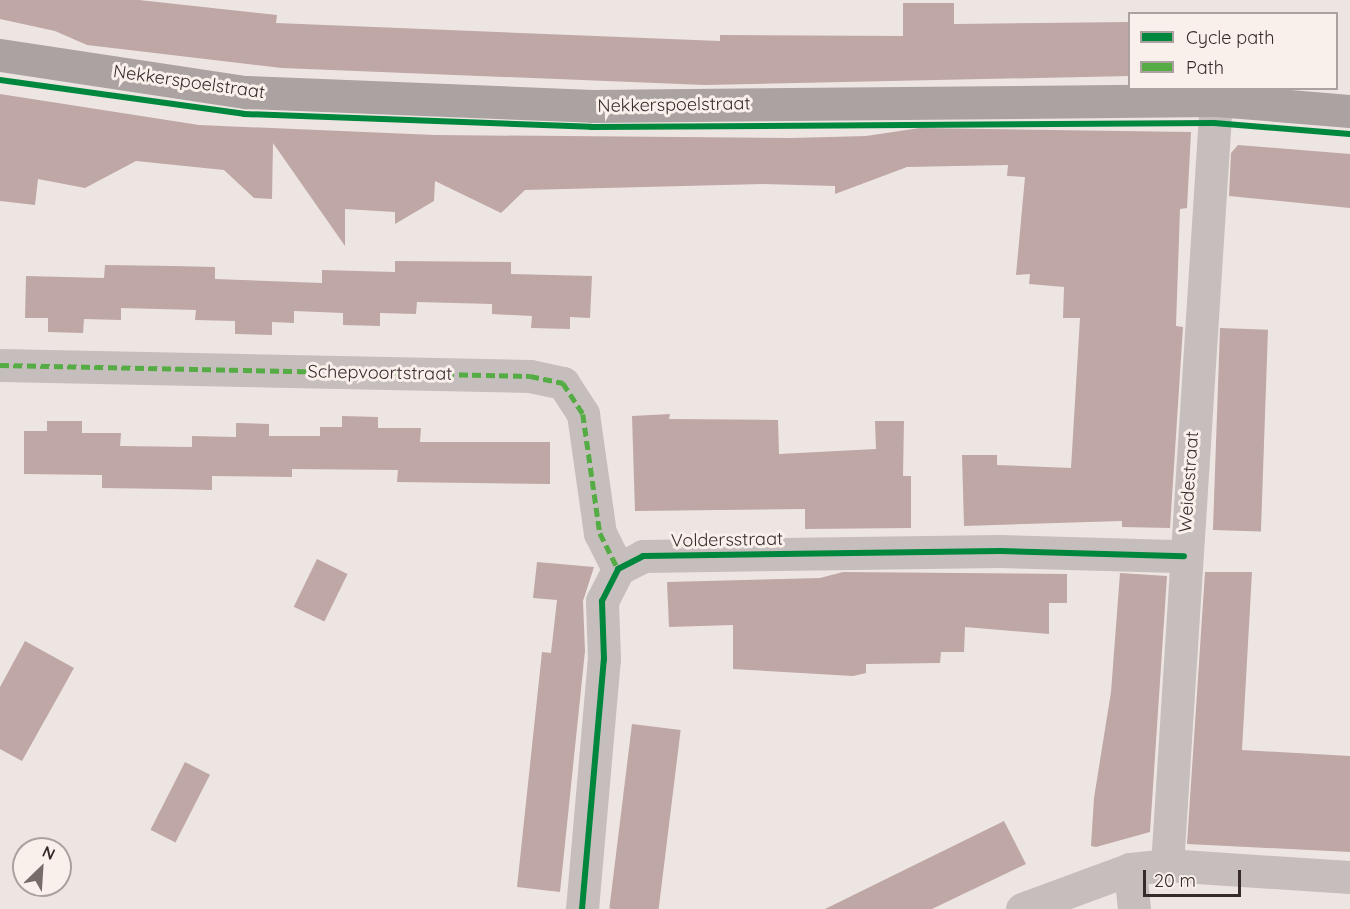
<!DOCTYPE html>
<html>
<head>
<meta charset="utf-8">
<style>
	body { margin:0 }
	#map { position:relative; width:1350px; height:909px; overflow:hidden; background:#ede5e2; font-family:Quicksand,sans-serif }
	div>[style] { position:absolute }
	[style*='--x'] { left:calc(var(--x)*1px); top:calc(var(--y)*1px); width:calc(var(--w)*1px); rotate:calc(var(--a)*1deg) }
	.building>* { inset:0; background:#bfa7a5; transform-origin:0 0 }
	.minor>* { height:33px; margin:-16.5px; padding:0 16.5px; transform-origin:16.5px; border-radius:16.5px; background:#c6bebc }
	.major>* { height:33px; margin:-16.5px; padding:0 16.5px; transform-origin:16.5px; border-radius:16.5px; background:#aba3a1 }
	.quiet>* { height:4.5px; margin-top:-2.25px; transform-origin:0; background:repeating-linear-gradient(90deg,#55ab44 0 9px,transparent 0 13.5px) }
	.cycleway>* { height:6px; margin:-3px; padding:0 3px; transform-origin:3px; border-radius:3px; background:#00873e }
	span { translate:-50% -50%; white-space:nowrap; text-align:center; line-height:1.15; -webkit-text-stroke:6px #f9efeb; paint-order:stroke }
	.street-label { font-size:18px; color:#372b2a }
	.legend { position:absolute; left:1128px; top:12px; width:210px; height:78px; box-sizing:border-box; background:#f9efeb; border:2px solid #aba19e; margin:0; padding:8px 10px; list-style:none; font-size:18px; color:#372b2a }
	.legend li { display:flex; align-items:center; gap:12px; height:30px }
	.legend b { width:30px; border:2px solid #aba19e }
	.north { position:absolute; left:12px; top:837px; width:60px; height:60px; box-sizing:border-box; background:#f9efeb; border:2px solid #aba19e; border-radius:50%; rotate:25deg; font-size:16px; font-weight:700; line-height:24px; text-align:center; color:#372b2a }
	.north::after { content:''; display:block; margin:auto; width:21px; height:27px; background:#776c6a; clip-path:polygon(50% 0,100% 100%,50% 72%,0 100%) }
	.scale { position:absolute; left:1143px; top:870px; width:98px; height:27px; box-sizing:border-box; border:3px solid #372b2a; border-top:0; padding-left:8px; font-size:18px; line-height:21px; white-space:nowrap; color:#372b2a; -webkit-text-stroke:4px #f9efeb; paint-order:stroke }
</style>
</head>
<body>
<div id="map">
	<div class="building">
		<i style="clip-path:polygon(0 0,139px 0,277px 15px,276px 23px,720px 41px,720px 35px,903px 36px,903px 3px,954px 3px,954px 24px,1130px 22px,1130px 76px,705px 85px,282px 68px,87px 45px,55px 31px,0 19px)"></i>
		<i style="clip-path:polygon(0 94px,199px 125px,435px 135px,791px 138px,866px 136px,920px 128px,1191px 132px,1187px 208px,1180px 209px,1176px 326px,1183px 327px,1170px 528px,1122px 527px,1122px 521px,964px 526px,962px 455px,997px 455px,997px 465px,1071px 468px,1080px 318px,1063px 318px,1064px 287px,1029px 284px,1030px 274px,1016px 275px,1025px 177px,1007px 176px,1008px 165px,907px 167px,835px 194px,835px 186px,763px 184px,525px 190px,501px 213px,435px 181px,434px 201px,395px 224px,395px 212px,345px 209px,345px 246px,273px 143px,272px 199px,254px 198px,224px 170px,136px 161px,85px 188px,38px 179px,35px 205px,0 201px)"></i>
		<i style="clip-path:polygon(1238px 145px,1350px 154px,1350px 208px,1229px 196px,1231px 153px)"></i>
		<i style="clip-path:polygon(395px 261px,511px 262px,511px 274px,592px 276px,590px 318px,570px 317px,570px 329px,531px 328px,532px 316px,492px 314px,492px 304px,417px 302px,416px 314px,380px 313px,380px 326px,343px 325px,343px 313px,294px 311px,294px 323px,272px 322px,272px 335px,235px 334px,235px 321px,195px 320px,196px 310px,121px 308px,121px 320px,84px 319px,83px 333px,48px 332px,48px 318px,25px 318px,26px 276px,104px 278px,105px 265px,174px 266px,215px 267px,215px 279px,322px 283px,322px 270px,395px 272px)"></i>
		<i style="left:1220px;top:328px;width:48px;height:202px;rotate:2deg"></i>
		<i style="clip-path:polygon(670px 414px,669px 419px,778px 420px,779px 454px,876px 449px,875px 421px,904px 421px,903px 476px,911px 476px,911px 528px,805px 529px,805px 509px,635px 511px,632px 416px)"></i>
		<i style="clip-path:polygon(342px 416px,378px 417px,378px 428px,421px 428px,420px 442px,550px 442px,550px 484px,397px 482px,398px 470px,292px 469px,292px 477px,212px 476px,212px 490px,169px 489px,102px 488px,102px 475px,24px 474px,24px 431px,47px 431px,47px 421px,82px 421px,82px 433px,121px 433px,120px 446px,192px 447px,192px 436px,236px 437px,236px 423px,269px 424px,269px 436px,320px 436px,320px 427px,342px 427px)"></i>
		<i style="left:317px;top:559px;width:34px;height:53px;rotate:26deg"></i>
		<i style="clip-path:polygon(537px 562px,594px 567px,583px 601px,585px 651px,560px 892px,517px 887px,542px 652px,551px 653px,557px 600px,533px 598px)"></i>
		<i style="clip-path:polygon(843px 572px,1067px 574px,1067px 603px,1049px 603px,1049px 634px,965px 627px,964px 652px,941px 652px,940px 663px,866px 664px,866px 673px,853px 676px,733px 669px,733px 625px,669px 627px,667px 582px,820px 578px)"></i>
		<i style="clip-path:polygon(1205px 572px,1252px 572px,1242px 750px,1350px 756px,1350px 852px,1187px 844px)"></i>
		<i style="clip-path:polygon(1120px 573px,1167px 576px,1150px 832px,1096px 847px,1091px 846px,1094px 798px,1111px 692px)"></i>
		<i style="clip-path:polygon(25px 641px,74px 668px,22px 761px,0 749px,0 687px)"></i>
		<i style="left:632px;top:724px;width:49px;height:186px;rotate:7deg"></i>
		<i style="left:185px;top:762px;width:28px;height:76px;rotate:27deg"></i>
		<i style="clip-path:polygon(1004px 821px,1026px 864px,932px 909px,825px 909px)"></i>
	</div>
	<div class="minor">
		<i style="--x:0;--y:365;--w:530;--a:1.19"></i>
		<i style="--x:530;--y:376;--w:34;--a:12"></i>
		<i style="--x:563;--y:383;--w:37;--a:57"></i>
		<i style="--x:583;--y:414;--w:120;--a:81.9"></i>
		<i style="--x:600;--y:533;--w:40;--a:63.4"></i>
		<i style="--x:1167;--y:865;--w:767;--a:-86.34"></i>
		<i style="--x:1130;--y:869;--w:40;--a:84.3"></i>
		<i style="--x:582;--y:909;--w:251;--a:-85"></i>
		<i style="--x:604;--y:659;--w:58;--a:-92"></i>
		<i style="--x:602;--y:601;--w:36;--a:-63"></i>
		<i style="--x:618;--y:569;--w:28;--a:-27"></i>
		<i style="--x:643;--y:556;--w:357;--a:-0.8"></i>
		<i style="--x:1000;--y:551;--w:184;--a:1.6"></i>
		<i style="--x:1022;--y:909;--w:115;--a:-20.3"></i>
		<i style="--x:1130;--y:869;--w:37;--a:-6"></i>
		<i style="--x:1167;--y:865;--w:183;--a:3.8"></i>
	</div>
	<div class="major">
		<i style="--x:0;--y:55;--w:249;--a:8.6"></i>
		<i style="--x:246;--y:92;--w:346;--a:2.3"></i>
		<i style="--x:592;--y:106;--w:624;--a:-0.55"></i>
		<i style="--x:1216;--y:100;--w:134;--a:4.7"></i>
	</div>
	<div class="quiet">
		<i style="--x:0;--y:365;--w:530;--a:1.19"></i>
		<i style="--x:530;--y:376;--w:34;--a:12"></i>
		<i style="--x:563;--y:383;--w:37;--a:57"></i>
		<i style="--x:583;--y:414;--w:120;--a:81.9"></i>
		<i style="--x:600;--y:533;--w:40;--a:63.4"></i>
	</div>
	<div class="cycleway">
		<i style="--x:0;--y:80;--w:246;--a:7.9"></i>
		<i style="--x:244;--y:114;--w:347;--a:2.1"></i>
		<i style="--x:591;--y:127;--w:623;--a:-0.37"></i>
		<i style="--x:1214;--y:123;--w:136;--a:4.6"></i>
		<i style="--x:582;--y:909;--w:251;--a:-85"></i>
		<i style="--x:604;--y:659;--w:58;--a:-92"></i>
		<i style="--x:602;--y:601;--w:36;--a:-63"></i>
		<i style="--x:618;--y:569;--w:28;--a:-27"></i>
		<i style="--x:643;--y:556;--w:357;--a:-0.8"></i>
		<i style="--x:1000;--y:551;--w:184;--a:1.6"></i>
	</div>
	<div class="street-label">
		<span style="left:189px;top:82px;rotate:8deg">Nekkerspoelstraat</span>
		<span style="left:674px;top:105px;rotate:-1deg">Nekkerspoelstraat</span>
		<span style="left:380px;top:373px;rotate:1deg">Schepvoortstraat</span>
		<span style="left:1189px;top:482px;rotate:-86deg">Weidestraat</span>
		<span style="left:727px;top:540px;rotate:-1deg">Voldersstraat</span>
	</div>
	<ul class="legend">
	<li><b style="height:8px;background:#00873e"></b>Cycle path</li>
	<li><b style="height:8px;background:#55ab44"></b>Path</li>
	</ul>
	<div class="north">N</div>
	<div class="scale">20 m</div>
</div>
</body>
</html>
